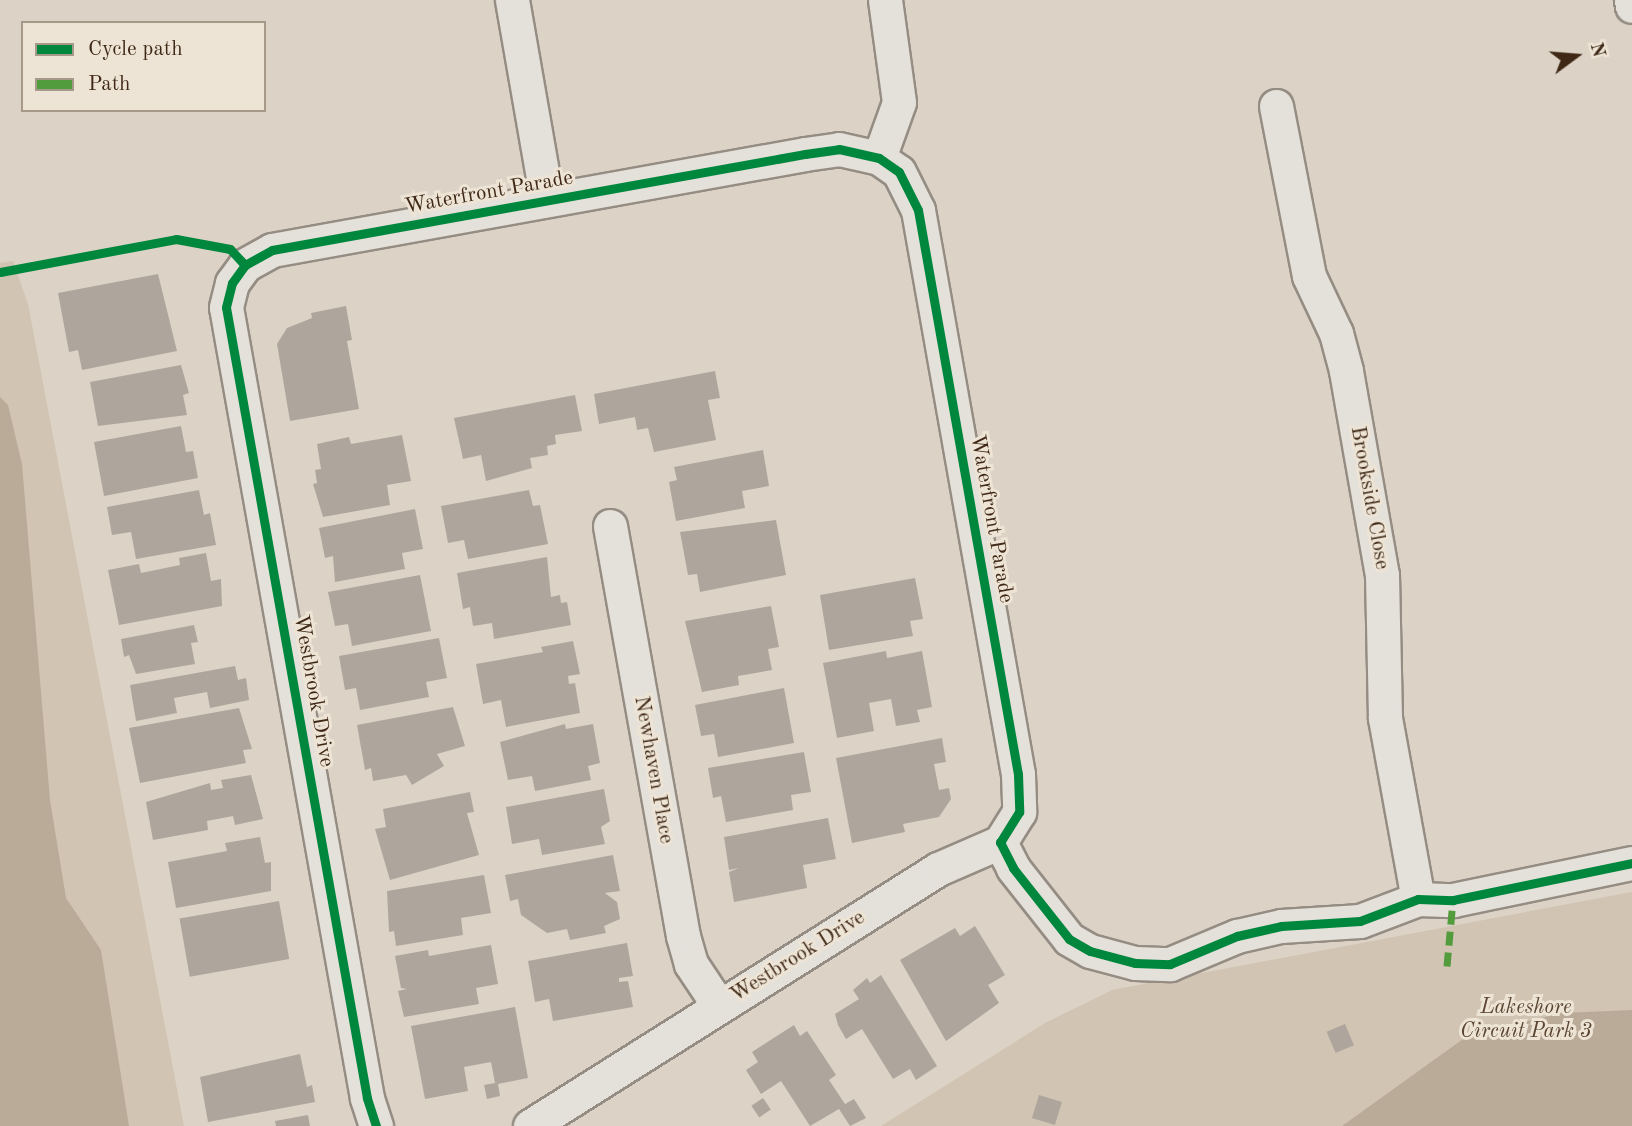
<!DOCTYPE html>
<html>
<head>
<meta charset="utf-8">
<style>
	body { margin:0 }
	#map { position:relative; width:1632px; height:1126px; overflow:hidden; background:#dcd3c6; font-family:"Old Standard TT",serif }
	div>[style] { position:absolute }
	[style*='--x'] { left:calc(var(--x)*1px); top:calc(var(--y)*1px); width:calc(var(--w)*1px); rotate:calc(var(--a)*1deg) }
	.green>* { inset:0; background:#d1c4b2 }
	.water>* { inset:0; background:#baab98 }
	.building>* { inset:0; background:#aea69c; transform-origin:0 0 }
	.roads { filter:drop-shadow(2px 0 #958d83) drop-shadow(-2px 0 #958d83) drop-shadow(0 2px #958d83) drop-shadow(0 -2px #958d83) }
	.minor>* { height:33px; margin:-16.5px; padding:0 16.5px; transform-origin:16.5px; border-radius:16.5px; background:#e4e0da }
	.quiet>* { height:7px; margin-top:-3.5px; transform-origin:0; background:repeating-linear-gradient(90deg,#539c3d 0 14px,transparent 0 21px) }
	.cycleway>* { height:9px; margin:-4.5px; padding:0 4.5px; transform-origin:4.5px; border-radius:4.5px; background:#00873e }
	span { translate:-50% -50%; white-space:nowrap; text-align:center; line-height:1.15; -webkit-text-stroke:6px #ede4d5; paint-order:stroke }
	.street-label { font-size:21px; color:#3f2816 }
	.park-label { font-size:21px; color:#5a4532; font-style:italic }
	.legend { position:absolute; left:21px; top:21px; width:245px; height:91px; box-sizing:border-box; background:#ede4d5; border:2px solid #a79989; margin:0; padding:9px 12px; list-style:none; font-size:21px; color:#3f2816 }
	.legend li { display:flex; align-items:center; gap:14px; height:35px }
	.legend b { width:35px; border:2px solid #a79989 }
	.north { position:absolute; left:1541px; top:21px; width:70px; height:70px; -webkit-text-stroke:5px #ede4d5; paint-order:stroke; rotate:74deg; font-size:19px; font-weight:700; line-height:28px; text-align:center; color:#3f2816 }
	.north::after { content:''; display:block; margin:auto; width:24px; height:32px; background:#3f2816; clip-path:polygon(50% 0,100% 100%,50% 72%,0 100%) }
</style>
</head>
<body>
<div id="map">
	<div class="green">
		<i style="clip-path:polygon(13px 261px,28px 304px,184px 1126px,0 1126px,0 263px)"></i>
		<i style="clip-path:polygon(1632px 892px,1632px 1126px,881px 1126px,1045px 1023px,1112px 990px)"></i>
	</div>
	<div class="water">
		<i style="clip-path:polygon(0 397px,8px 405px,22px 464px,50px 800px,66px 898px,101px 950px,129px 1126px,0 1126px)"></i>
		<i style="clip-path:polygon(1632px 1010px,1632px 1126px,1342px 1126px,1470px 1034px,1562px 1013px)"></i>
	</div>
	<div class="building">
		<i style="clip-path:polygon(158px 274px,177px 351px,82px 370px,78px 350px,69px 352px,58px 293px)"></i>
		<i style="clip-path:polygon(346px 306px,352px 340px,347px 341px,359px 409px,290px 421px,277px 344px,287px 328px,312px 318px,311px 313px)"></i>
		<i style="clip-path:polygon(181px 365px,189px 393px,183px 395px,187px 415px,98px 426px,90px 382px)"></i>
		<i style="clip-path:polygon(715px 371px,720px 398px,708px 400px,716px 440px,654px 452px,648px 428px,637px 430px,635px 417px,599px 424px,594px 394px)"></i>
		<i style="clip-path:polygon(575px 395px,582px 431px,555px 435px,556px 444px,547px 446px,548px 455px,530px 458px,532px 468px,486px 481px,481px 455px,463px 459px,454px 418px)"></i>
		<i style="clip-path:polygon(181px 426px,186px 452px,193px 451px,198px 478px,104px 496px,94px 442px)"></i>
		<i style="clip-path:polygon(402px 435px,411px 481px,387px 485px,390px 505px,323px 517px,313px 484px,317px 483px,315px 470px,321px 469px,317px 444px,349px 437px,351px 444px)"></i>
		<i style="clip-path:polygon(763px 450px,769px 486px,742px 491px,745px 508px,676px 521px,669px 482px,677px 480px,674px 467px)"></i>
		<i style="clip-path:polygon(199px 490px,204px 515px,210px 513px,216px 545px,136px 559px,131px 532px,112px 535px,107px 507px)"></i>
		<i style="clip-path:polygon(529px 490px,533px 506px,540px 505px,548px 544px,468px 559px,464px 540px,448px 543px,441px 506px)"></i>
		<i style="clip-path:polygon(415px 509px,423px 549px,402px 553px,405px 569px,335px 582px,333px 556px,325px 558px,319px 528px)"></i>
		<i style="clip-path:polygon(776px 520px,786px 575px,700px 592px,697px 574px,688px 575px,680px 532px)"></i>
		<i style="clip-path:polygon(206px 553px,211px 581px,221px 579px,222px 606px,119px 625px,108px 570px,139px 564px,141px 573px,180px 565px,179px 558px)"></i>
		<i style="clip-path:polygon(547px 557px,551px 597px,560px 595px,561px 603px,567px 602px,571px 625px,494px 639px,492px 623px,473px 626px,470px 607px,463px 609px,457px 573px)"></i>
		<i style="clip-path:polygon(420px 575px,431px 631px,352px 646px,348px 624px,335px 626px,328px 592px)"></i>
		<i style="clip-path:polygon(915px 578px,923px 619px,910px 621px,913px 636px,829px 650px,820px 595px)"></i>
		<i style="clip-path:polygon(771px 606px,779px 647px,768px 649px,772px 670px,738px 676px,739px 685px,702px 692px,685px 621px)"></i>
		<i style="clip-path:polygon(194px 625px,198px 642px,191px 643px,195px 664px,136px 674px,129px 655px,124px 657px,121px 639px)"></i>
		<i style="clip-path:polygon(439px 638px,447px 678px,426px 682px,429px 697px,360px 710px,356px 688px,345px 690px,339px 656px)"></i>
		<i style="clip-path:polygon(573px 641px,580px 674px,568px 676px,569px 684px,575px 683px,580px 713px,506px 727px,501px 700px,483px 704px,476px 664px,543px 652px,541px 647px)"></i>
		<i style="clip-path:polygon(886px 651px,887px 658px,922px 651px,932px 707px,917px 710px,920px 722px,896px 726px,891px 699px,869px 703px,874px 731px,837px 738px,823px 663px)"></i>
		<i style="clip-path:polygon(235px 666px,238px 680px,246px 678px,249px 700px,210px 708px,207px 692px,174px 698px,177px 713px,136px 721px,130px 685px)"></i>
		<i style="clip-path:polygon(784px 688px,794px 743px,718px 757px,714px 734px,701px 736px,695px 705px)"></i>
		<i style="clip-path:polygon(453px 707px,465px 746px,437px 754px,444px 766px,412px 785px,406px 775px,373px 781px,371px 768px,365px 770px,357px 725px)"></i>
		<i style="clip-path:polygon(239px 708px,252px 749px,243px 750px,246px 763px,140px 783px,129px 728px)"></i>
		<i style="clip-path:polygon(565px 724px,566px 729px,593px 724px,600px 763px,588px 766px,591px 780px,535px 791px,532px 776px,508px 780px,500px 742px)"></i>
		<i style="clip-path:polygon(942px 738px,946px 762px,934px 764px,939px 790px,949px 788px,951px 799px,939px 817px,903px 824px,905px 832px,852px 843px,836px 758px)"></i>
		<i style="clip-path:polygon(804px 752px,811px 792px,791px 795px,793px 810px,726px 822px,721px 796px,713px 798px,708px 768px)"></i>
		<i style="clip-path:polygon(251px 775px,263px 819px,235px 825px,233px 816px,207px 821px,208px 830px,153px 840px,146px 802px,210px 783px,211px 790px,223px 788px,221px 780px)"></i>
		<i style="clip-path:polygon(604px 789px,610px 821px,601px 827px,605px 844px,542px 855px,539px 839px,512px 844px,506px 807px)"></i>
		<i style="clip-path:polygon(470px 792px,474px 812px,467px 813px,479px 855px,390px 880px,375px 829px,386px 827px,383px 809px)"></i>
		<i style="clip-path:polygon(828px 818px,836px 859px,803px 865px,807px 888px,734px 902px,729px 872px,739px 868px,729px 870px,724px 837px)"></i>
		<i style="clip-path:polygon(260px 837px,265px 863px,271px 862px,271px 891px,176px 908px,168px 862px,227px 851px,225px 843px)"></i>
		<i style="clip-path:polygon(613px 855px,620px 891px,605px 893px,617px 902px,620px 919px,604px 926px,606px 933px,570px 940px,567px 929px,547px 933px,521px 915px,518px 899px,510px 901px,505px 875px)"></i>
		<i style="clip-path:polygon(484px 875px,491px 913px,461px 918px,463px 935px,396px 946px,394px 931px,389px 932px,387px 891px)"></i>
		<i style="left:279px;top:901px;width:59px;height:101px;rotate:80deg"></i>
		<i style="clip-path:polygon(975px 926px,1005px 975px,988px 985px,999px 1003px,946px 1041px,900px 960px,955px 928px,960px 936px)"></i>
		<i style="clip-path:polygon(627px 943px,633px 976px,619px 978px,619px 982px,628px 981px,633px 1007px,553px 1021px,549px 999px,535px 1002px,528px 961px)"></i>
		<i style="clip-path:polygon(491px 945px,498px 984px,476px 988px,479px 1004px,404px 1017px,398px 991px,407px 989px,401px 988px,395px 956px,428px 950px,429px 956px)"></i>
		<i style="clip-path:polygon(881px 975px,937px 1066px,916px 1080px,910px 1069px,893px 1079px,862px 1029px,846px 1039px,838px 1025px,835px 1014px,859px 999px,853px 990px,867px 978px,870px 983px)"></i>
		<i style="clip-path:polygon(515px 1007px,528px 1078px,498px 1084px,500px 1096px,487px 1099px,484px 1085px,495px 1083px,491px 1062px,464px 1067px,468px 1091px,425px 1099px,411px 1026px)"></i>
		<i style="left:1345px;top:1024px;width:23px;height:20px;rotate:67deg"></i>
		<i style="clip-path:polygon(794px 1025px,800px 1036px,807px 1031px,836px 1075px,829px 1080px,845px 1104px,854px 1099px,866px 1118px,850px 1126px,839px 1109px,810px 1126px,781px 1081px,761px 1094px,746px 1070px,758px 1062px,752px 1052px)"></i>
		<i style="clip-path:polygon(300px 1054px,307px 1087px,312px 1085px,315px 1102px,208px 1122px,200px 1077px)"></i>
		<i style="left:1039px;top:1095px;width:24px;height:24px;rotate:17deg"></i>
		<i style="left:763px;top:1098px;width:14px;height:14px;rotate:56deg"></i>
		<i style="clip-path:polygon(308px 1115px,310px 1126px,276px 1126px,275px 1121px)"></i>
	</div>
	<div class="roads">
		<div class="minor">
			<i style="--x:512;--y:0;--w:203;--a:80.1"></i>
			<i style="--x:1631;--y:0;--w:6;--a:81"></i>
			<i style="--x:1276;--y:106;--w:173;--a:79"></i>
			<i style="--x:1309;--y:276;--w:63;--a:64.7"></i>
			<i style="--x:1336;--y:333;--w:39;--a:75"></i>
			<i style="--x:1346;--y:371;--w:207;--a:80"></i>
			<i style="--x:1382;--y:575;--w:143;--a:88.8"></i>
			<i style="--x:1385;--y:718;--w:184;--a:79.7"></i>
			<i style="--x:879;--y:158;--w:59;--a:-70.3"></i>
			<i style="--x:899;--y:102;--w:103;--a:-97.8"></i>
			<i style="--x:610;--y:526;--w:416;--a:79.9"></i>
			<i style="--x:683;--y:936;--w:29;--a:74"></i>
			<i style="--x:691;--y:964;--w:50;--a:56.3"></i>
			<i style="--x:376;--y:1126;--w:29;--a:-108"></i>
			<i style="--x:367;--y:1098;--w:803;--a:-100.11"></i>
			<i style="--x:226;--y:307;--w:25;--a:-76"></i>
			<i style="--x:232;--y:283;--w:22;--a:-54"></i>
			<i style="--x:245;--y:265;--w:31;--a:-29"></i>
			<i style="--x:272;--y:250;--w:542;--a:-10.21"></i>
			<i style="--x:805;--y:154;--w:34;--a:-8"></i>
			<i style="--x:839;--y:149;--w:41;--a:12.7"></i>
			<i style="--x:879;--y:158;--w:24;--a:35"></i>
			<i style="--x:899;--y:172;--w:42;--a:63.4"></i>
			<i style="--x:918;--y:210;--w:573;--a:79.95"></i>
			<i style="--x:1018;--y:774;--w:38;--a:88"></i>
			<i style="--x:1019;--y:812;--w:36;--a:122"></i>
			<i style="--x:1000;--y:842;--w:29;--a:63"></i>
			<i style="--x:1013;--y:868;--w:90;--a:51.7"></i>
			<i style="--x:1069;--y:939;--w:24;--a:30"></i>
			<i style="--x:1090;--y:951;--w:47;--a:14.9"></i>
			<i style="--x:1135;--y:963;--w:35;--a:2"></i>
			<i style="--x:1170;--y:964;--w:73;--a:-22.7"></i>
			<i style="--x:1237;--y:936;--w:45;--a:-12.8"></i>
			<i style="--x:1281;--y:926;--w:79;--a:-3.6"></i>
			<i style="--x:1360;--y:921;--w:62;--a:-20.8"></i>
			<i style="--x:1418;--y:899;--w:35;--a:2"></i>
			<i style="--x:1453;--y:900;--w:183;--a:-11.7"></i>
			<i style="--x:530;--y:1126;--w:482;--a:-32.2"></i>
			<i style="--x:938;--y:869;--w:68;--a:-23.5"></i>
		</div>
	</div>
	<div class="quiet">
		<i style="--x:1447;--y:966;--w:66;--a:-84.8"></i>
	</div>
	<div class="cycleway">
		<i style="--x:0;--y:272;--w:179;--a:-10.6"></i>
		<i style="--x:176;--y:239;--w:55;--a:10.5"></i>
		<i style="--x:230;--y:249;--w:22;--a:47"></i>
		<i style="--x:376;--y:1126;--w:29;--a:-108"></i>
		<i style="--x:367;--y:1098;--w:803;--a:-100.11"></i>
		<i style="--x:226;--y:307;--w:25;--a:-76"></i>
		<i style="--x:232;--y:283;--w:22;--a:-54"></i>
		<i style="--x:245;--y:265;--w:31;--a:-29"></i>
		<i style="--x:272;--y:250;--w:542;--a:-10.21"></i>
		<i style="--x:805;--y:154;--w:34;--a:-8"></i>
		<i style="--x:839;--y:149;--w:41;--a:12.7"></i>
		<i style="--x:879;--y:158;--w:24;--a:35"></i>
		<i style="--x:899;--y:172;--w:42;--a:63.4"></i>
		<i style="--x:918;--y:210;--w:573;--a:79.95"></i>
		<i style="--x:1018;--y:774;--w:38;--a:88"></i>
		<i style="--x:1019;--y:812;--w:36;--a:122"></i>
		<i style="--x:1000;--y:842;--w:29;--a:63"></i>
		<i style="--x:1013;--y:868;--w:90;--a:51.7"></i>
		<i style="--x:1069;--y:939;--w:24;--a:30"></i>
		<i style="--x:1090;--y:951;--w:47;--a:14.9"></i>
		<i style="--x:1135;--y:963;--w:35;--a:2"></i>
		<i style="--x:1170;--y:964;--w:73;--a:-22.7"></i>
		<i style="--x:1237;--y:936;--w:45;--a:-12.8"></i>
		<i style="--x:1281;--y:926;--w:79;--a:-3.6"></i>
		<i style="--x:1360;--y:921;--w:62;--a:-20.8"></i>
		<i style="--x:1418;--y:899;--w:35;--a:2"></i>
		<i style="--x:1453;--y:900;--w:183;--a:-11.7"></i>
	</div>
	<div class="street-label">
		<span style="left:489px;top:193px;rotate:-10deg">Waterfront Parade</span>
		<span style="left:1369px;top:498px;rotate:80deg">Brookside Close</span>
		<span style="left:991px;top:519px;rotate:80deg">Waterfront Parade</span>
		<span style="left:313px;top:691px;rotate:80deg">Westbrook Drive</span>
		<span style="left:653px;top:770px;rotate:80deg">Newhaven Place</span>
		<span style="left:798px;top:957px;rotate:-32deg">Westbrook Drive</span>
	</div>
	<div class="park-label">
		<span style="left:1526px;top:1020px">Lakeshore<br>Circuit Park 3</span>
	</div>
	<ul class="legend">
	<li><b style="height:9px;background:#00873e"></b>Cycle path</li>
	<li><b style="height:9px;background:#539c3d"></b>Path</li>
	</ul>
	<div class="north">N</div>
</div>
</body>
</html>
